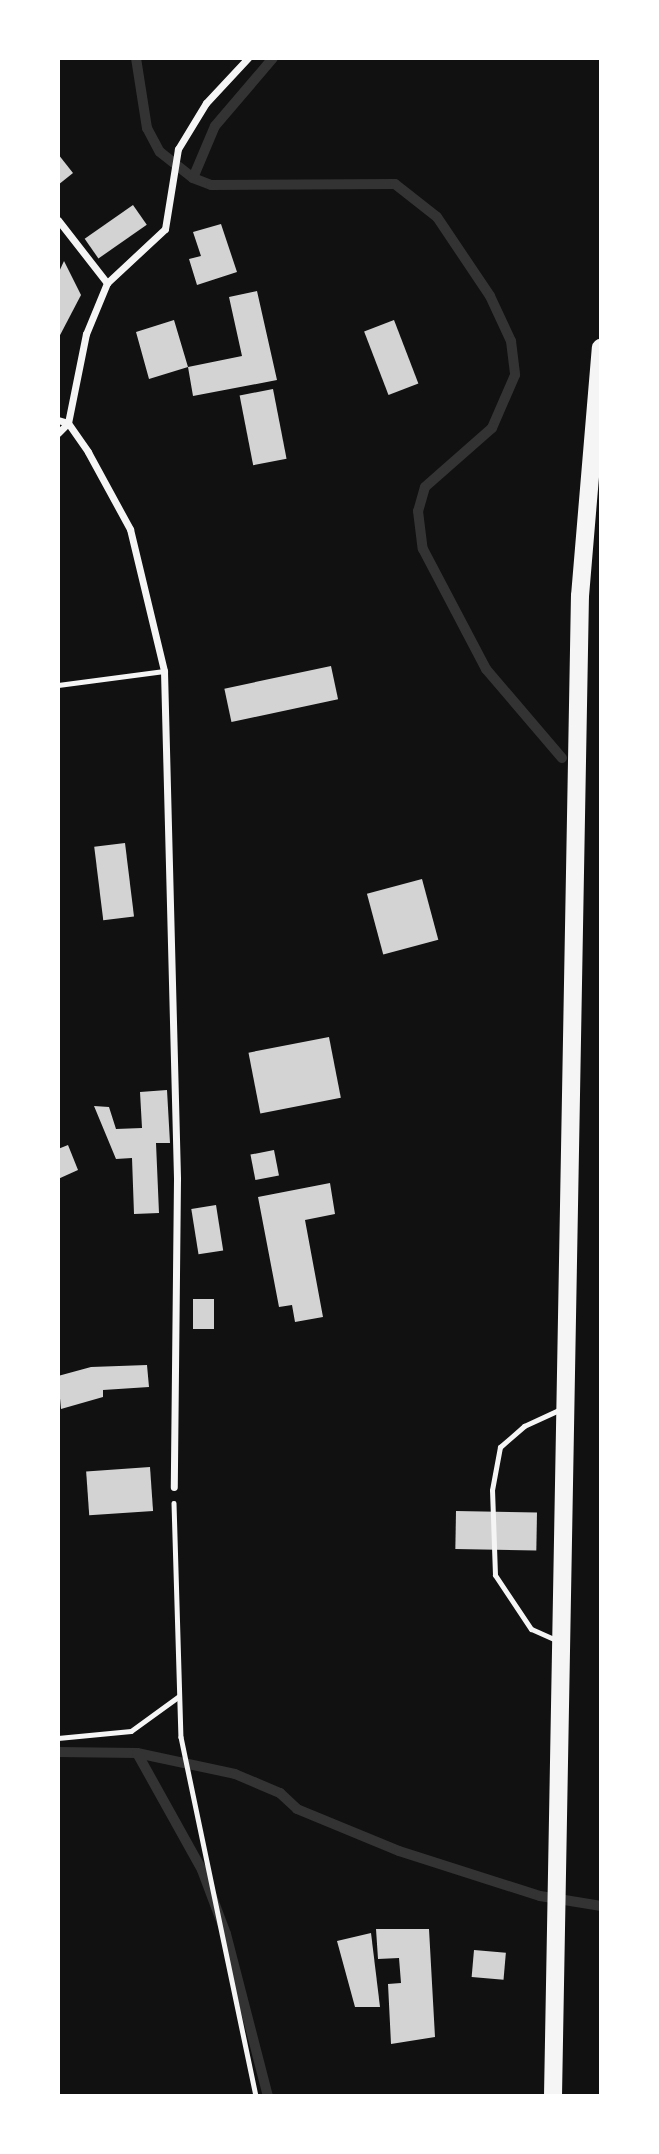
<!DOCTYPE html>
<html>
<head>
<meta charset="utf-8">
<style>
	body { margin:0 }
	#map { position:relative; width:659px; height:2154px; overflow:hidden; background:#111; font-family:Spectral,serif }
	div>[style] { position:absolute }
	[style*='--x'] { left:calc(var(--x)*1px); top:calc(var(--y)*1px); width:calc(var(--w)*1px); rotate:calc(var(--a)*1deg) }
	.stream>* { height:10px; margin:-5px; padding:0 5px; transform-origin:5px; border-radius:5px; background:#333 }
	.building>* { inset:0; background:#d3d3d3; transform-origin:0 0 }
	.path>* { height:4.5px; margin:-2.25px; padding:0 2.25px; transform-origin:2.25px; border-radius:2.25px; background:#f5f5f5 }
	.service>* { height:5px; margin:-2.5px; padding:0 2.5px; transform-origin:2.5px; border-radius:2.5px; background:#f5f5f5 }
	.minor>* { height:7px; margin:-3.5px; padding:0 3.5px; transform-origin:3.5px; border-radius:3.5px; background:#f5f5f5 }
	.primary>* { height:18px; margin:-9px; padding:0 9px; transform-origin:9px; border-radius:9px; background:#f5f5f5 }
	span { translate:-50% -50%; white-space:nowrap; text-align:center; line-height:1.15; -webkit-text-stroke:7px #fff; paint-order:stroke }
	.frame { position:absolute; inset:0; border:60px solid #fff; pointer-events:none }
</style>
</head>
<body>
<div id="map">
	<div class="stream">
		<i style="--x:136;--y:58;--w:71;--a:81.1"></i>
		<i style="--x:147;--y:128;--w:27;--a:62"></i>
		<i style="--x:160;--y:152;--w:42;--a:38.2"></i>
		<i style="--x:193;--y:178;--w:19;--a:21"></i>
		<i style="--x:211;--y:185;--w:184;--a:-0.3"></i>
		<i style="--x:395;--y:184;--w:53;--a:38.2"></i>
		<i style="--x:437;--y:217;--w:95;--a:56.1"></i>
		<i style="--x:490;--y:296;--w:50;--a:65"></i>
		<i style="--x:511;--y:341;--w:34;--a:83"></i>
		<i style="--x:515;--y:375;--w:58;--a:113.5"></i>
		<i style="--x:492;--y:428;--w:89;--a:138.6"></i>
		<i style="--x:425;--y:487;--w:25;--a:106"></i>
		<i style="--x:418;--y:511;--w:38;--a:83"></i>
		<i style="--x:423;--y:549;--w:136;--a:62.3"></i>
		<i style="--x:486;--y:669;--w:117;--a:49.5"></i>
		<i style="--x:193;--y:178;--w:56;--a:-67.1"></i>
		<i style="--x:215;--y:126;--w:89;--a:-49.5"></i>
		<i style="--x:58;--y:1752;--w:79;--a:0.7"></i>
		<i style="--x:137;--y:1753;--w:100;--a:12.1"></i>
		<i style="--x:235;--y:1774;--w:49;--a:22.9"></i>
		<i style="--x:280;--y:1793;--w:23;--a:43"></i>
		<i style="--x:297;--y:1809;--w:110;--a:22.4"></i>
		<i style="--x:399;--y:1851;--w:148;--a:17.7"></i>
		<i style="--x:540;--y:1896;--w:62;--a:9.3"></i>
		<i style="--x:137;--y:1753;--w:134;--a:60.9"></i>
		<i style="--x:202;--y:1870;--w:68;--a:69.4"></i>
		<i style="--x:226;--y:1934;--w:167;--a:75.5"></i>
	</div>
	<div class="building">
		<i style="clip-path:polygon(58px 154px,73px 173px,58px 185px)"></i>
		<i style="left:133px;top:205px;width:24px;height:59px;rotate:55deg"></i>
		<i style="clip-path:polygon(221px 224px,237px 272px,197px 285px,189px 259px,201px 256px,193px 232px)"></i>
		<i style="clip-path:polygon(64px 261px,81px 295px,58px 339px,58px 274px)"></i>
		<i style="clip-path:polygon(257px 291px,277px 380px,193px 396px,188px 367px,149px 379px,136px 332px,174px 320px,188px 367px,242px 356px,229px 297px)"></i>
		<i style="left:394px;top:320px;width:68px;height:32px;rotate:69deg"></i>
		<i style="left:273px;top:389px;width:71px;height:34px;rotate:79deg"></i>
		<i style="left:331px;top:666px;width:34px;height:109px;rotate:78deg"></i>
		<i style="left:125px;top:843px;width:74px;height:31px;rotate:83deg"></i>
		<i style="left:422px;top:879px;width:63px;height:57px;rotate:75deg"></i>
		<i style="left:329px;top:1037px;width:62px;height:82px;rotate:79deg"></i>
		<i style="clip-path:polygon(167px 1090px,170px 1143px,156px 1143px,159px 1213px,134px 1214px,132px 1158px,116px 1159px,94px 1106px,109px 1107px,116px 1129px,142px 1128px,140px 1092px)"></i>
		<i style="clip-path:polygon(68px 1145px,78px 1170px,58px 1179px,58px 1149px)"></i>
		<i style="left:274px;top:1150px;width:26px;height:24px;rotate:79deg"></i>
		<i style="clip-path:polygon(330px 1183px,335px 1214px,305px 1220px,323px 1317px,295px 1322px,292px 1305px,279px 1307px,258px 1197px)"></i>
		<i style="left:216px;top:1205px;width:46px;height:25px;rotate:81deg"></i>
		<i style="left:193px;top:1299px;width:21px;height:30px"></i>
		<i style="clip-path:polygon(147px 1365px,149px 1387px,103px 1390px,103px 1397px,61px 1409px,58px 1376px,91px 1367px)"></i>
		<i style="left:150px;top:1467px;width:44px;height:64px;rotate:86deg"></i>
		<i style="left:456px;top:1511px;width:81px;height:38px;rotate:1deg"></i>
		<i style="clip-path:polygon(376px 1929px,429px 1929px,435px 2037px,391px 2044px,388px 1984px,401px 1983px,399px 1958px,378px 1959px)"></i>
		<i style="clip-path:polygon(371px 1933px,380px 2007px,355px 2007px,337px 1941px)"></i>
		<i style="left:474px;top:1950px;width:32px;height:27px;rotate:5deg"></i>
	</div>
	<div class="path">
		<i style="--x:174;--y:1503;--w:234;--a:88.3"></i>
		<i style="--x:181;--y:1737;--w:367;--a:78.2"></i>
		<i style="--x:58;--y:1738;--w:73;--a:-5.5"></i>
		<i style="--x:131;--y:1731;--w:58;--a:-35.9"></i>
	</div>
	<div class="service">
		<i style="--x:58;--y:685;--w:107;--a:-7.5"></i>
		<i style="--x:556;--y:1640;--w:27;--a:-156"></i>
		<i style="--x:531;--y:1629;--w:65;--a:-123.7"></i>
		<i style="--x:495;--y:1575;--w:85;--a:-92"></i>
		<i style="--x:492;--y:1490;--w:44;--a:-79.5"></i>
		<i style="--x:500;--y:1447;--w:32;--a:-41"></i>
		<i style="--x:524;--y:1426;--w:41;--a:-24.7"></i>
	</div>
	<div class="minor">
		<i style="--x:58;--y:220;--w:80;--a:52.1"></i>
		<i style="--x:58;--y:420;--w:10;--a:17"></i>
		<i style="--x:68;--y:423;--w:35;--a:55"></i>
		<i style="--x:88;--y:452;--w:88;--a:61.4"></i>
		<i style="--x:130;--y:529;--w:146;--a:76.5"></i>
		<i style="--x:164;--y:671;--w:508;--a:88.53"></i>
		<i style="--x:177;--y:1179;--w:308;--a:90.6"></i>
		<i style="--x:58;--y:433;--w:14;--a:-45"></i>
		<i style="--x:68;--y:423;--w:91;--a:-78.6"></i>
		<i style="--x:86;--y:334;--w:55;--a:-67.6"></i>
		<i style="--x:107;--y:283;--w:79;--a:-43"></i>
		<i style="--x:165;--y:229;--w:81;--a:-80.8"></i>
		<i style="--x:178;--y:149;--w:54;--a:-58.7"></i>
		<i style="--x:206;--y:103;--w:62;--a:-47"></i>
	</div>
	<div class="primary">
		<i style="--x:553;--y:2096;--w:1500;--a:-88.97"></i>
		<i style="--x:580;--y:596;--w:249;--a:-85.2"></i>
	</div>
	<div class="frame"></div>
</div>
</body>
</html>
